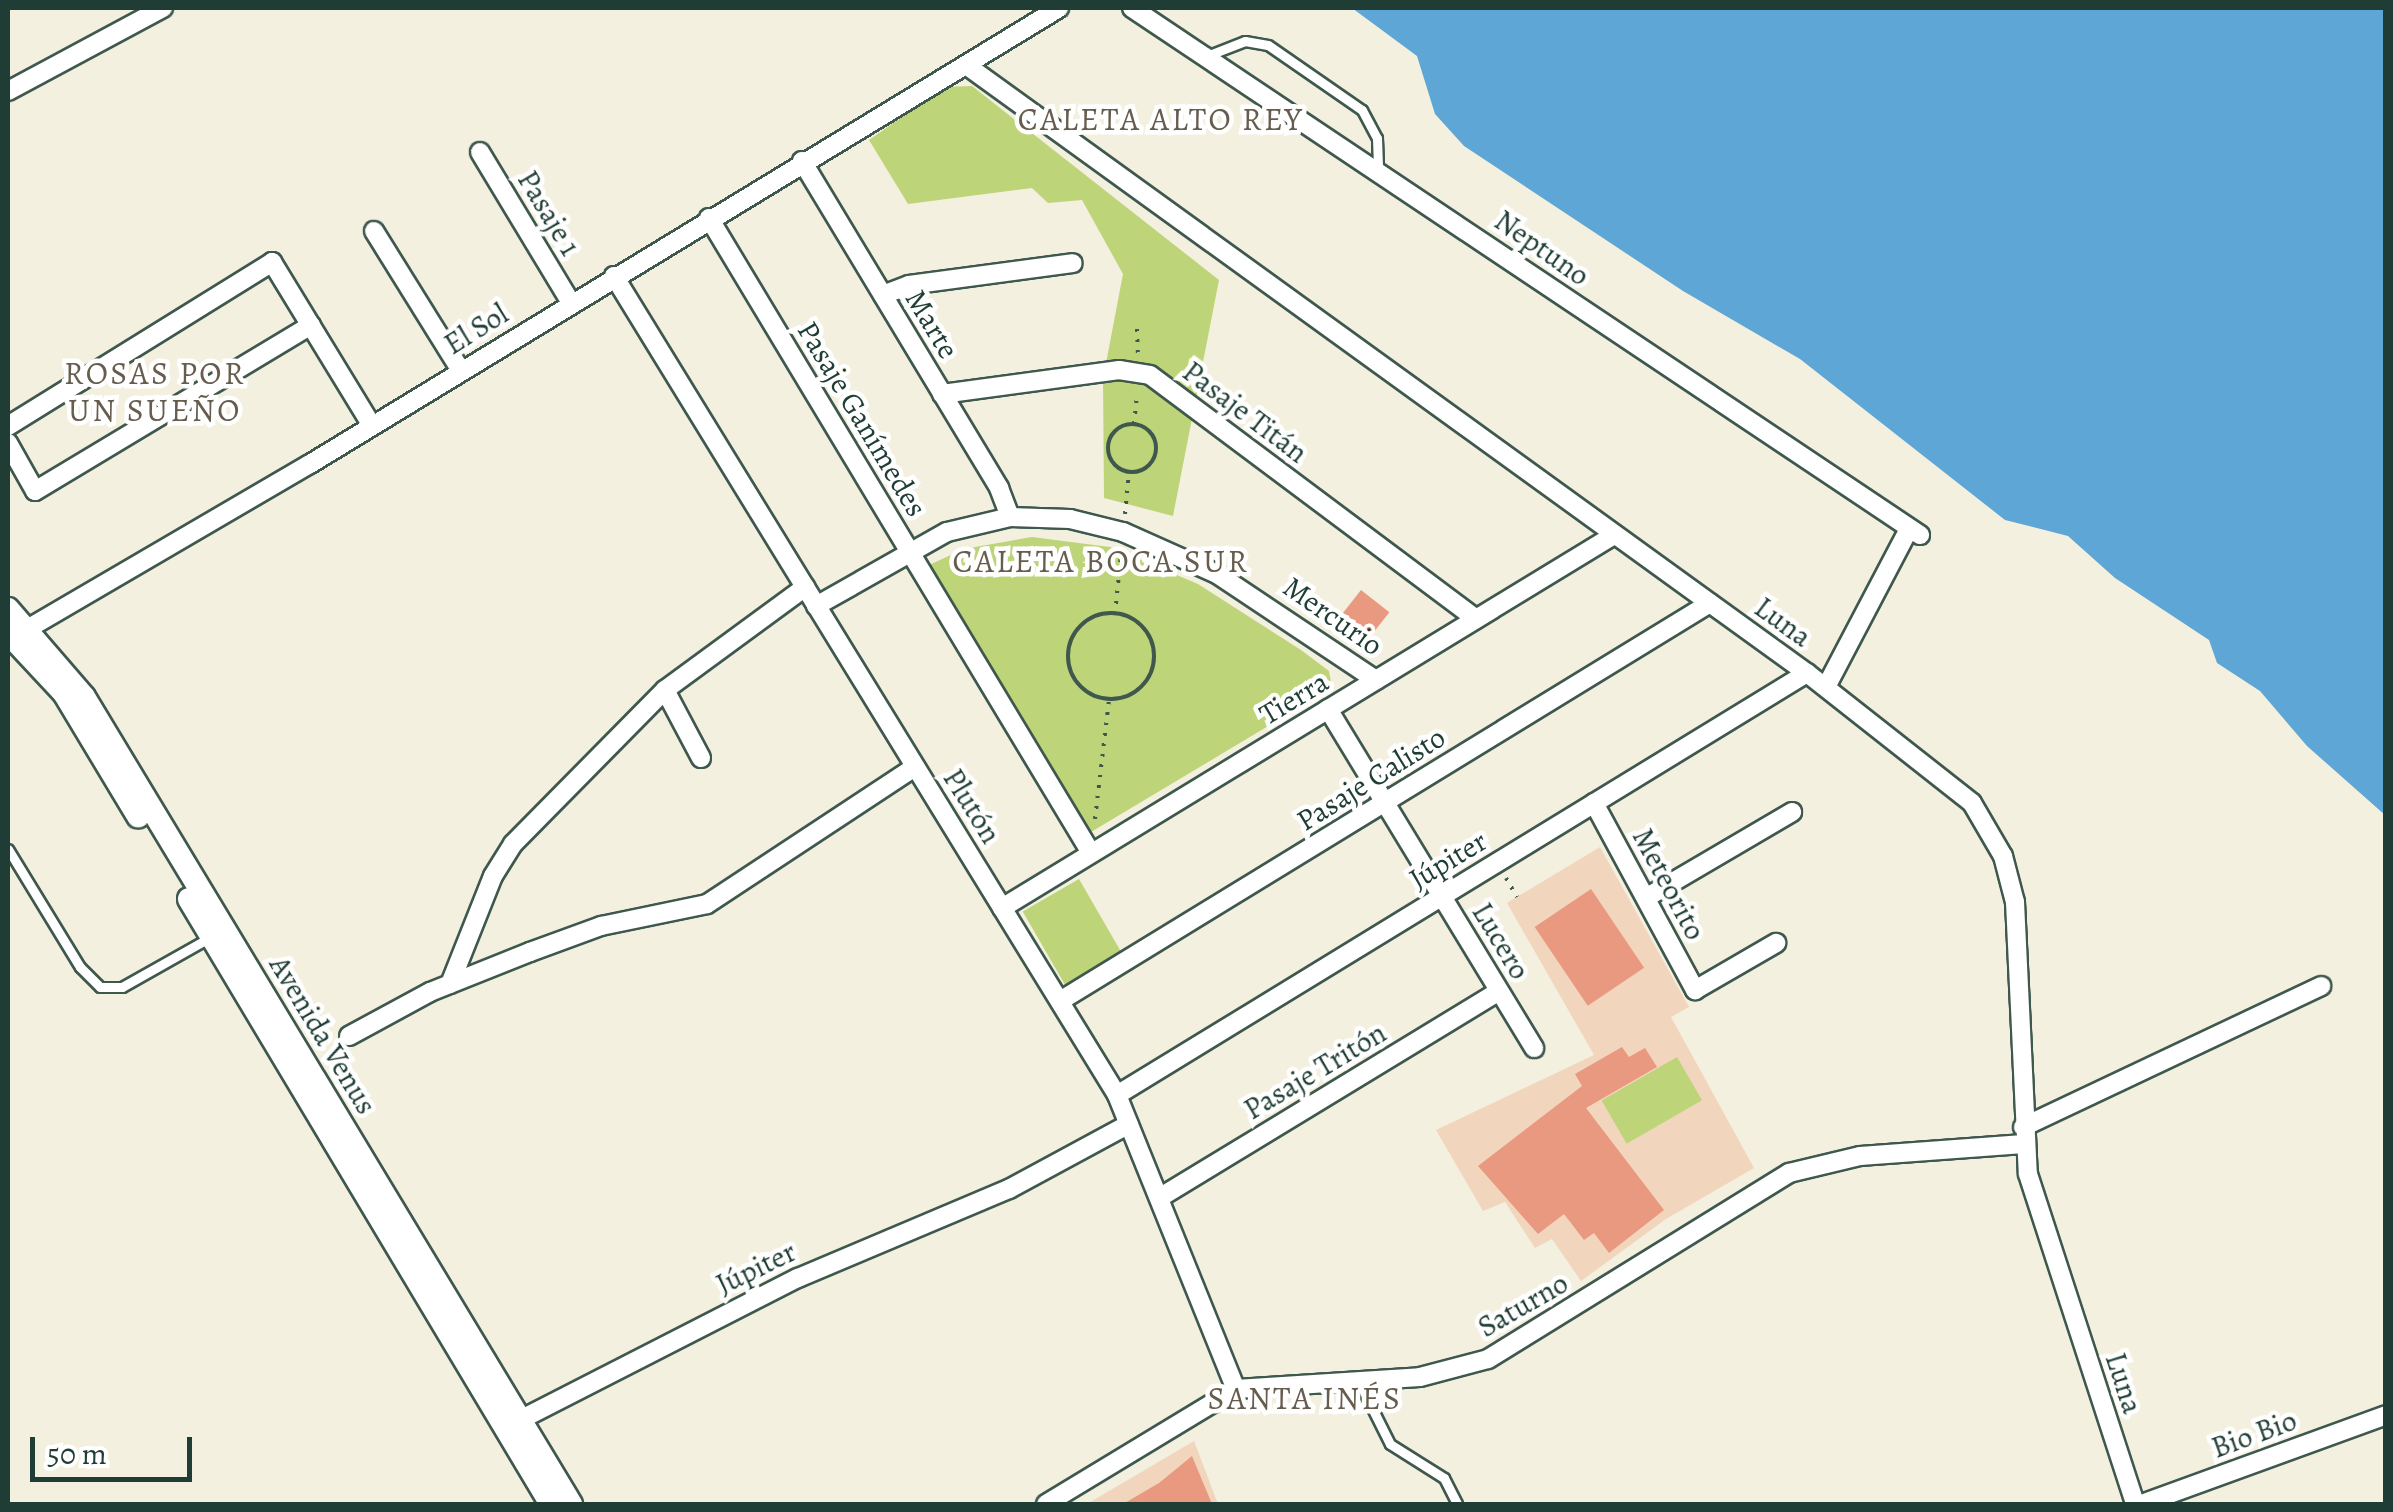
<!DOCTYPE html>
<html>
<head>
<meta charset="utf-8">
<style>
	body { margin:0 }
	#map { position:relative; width:2393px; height:1512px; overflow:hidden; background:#f3f0df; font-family:Alegreya,serif }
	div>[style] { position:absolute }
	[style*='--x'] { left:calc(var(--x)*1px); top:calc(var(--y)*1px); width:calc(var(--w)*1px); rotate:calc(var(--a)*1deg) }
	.built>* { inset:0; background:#f2d5bd }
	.green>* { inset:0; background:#bed478; transform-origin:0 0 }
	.water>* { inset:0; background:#5ea6d5 }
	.building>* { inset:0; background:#e9997f; transform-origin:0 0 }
	.path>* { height:4px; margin-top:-2px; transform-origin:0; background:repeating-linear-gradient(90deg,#3f584e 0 2.5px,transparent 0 10.5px) }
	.path>.ring { margin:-2px; padding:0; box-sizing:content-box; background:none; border:4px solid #3f584e; border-radius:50% }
	.roads { filter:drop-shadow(2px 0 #3f584e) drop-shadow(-2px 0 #3f584e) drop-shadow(0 2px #3f584e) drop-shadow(0 -2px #3f584e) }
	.service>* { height:9px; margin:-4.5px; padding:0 4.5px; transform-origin:4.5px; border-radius:4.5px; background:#fff }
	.minor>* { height:18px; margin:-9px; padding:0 9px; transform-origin:9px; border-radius:9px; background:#fff }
	.tertiary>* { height:22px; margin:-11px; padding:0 11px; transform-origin:11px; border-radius:11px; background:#fff }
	span { translate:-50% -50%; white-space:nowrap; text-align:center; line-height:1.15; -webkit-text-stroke:9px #fff; paint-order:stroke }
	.street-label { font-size:30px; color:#1f3d34 }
	.neighbourhood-label { font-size:32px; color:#665d4e; letter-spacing:2.5px }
	.frame { position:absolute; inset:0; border:10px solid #1f3d34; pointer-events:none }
	.scale { position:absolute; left:30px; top:1437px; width:162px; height:45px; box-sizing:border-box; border:5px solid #1f3d34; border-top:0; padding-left:12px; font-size:30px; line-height:35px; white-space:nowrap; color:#1f3d34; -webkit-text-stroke:8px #fff; paint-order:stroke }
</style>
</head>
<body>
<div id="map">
	<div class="built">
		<i style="clip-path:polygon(1600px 847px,1689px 1007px,1671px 1017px,1754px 1168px,1666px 1219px,1581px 1281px,1552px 1239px,1535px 1248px,1505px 1202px,1483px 1211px,1436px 1130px,1594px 1055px,1507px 903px)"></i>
		<i style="clip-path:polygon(1194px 1441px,1218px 1504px,1087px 1504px)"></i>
	</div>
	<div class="green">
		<i style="clip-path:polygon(972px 86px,1219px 280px,1173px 516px,1104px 498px,1103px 379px,1123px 274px,1082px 200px,1048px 203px,1032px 188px,908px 204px,869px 140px,945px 87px)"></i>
		<i style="clip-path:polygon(1032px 537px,1110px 547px,1198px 584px,1301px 650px,1329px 671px,1332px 688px,1091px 832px,929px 565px,964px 549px)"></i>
		<i style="left:1079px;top:879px;width:84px;height:65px;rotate:60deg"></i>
		<i style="left:1677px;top:1057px;width:50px;height:87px;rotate:60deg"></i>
	</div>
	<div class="water">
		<i style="clip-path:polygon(1352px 8px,2385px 8px,2385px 815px,2307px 746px,2260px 691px,2217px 663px,2209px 640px,2115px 578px,2068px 536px,2005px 520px,1800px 359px,1683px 291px,1464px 146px,1435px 114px,1417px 56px)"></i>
	</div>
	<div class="building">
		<i style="left:1361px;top:590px;width:36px;height:29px;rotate:38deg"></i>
		<i style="left:1591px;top:889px;width:95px;height:68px;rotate:56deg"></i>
		<i style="clip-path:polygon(1622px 1047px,1629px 1057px,1645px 1048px,1657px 1067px,1586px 1108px,1664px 1210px,1609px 1253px,1594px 1233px,1584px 1240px,1564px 1214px,1538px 1234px,1478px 1166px,1582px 1086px,1575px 1074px)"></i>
		<i style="clip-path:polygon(1192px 1456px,1212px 1504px,1123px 1504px,1159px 1483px)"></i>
	</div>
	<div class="path">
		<i style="--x:1137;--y:329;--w:25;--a:88"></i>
		<i class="ring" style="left:1108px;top:424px;width:44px;height:44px"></i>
		<i style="--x:1134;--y:424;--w:30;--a:-84"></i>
		<i style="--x:1125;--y:514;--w:42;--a:-84.6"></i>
		<i class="ring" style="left:1068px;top:613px;width:82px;height:82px"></i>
		<i style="--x:1115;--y:614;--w:60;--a:-84.3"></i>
		<i style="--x:1095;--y:819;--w:120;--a:-83.3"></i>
		<i style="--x:1506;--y:878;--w:22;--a:60"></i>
	</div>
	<div class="roads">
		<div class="service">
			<i style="--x:1204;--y:57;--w:44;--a:-21.3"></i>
			<i style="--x:1245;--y:41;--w:23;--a:10"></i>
			<i style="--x:1268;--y:45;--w:114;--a:34.7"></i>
			<i style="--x:1362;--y:110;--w:32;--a:62"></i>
			<i style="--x:1377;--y:138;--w:31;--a:88"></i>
			<i style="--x:8;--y:849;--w:138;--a:58.6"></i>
			<i style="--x:80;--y:967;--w:28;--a:45"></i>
			<i style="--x:100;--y:987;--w:22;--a:0"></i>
			<i style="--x:122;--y:987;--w:100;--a:-29.4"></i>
			<i style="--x:1359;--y:1382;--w:69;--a:63.4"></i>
			<i style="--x:1390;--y:1444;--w:64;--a:32.2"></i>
			<i style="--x:1444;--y:1478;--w:29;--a:63"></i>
		</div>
		<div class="minor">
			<i style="--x:1132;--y:8;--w:948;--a:33.77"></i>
			<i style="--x:966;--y:65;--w:1038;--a:35.87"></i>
			<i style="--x:1807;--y:673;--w:210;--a:38.2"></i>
			<i style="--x:1972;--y:803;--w:61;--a:59.7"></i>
			<i style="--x:2003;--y:856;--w:48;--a:75.4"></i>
			<i style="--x:2015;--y:902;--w:272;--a:87.3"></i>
			<i style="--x:2028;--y:1174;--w:347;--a:72"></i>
			<i style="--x:8;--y:91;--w:176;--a:-28.2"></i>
			<i style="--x:480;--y:152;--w:176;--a:58.9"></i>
			<i style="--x:802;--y:161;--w:382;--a:58.9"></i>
			<i style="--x:999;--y:488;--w:31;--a:69"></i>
			<i style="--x:709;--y:218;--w:741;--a:58.97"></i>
			<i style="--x:374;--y:231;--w:165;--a:58.1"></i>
			<i style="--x:614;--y:276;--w:961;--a:58.44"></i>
			<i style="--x:1117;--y:1095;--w:317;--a:68"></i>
			<i style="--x:883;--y:295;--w:28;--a:-21"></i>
			<i style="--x:909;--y:285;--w:165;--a:-7.6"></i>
			<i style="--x:942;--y:394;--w:179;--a:-7.7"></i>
			<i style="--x:1119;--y:370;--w:31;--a:9"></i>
			<i style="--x:1150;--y:375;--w:407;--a:36.8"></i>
			<i style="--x:8;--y:426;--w:311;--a:-31.8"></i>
			<i style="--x:272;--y:262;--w:192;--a:58.6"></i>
			<i style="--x:8;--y:443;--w:55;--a:60.6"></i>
			<i style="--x:35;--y:491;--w:322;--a:-31"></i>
			<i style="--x:816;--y:606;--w:150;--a:-29.5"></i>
			<i style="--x:947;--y:532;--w:65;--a:-13.4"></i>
			<i style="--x:1010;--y:517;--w:60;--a:1.9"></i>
			<i style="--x:1070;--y:519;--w:55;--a:13.8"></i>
			<i style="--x:1123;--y:532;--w:103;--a:24.1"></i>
			<i style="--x:1217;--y:574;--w:191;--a:33.7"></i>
			<i style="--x:17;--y:635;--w:339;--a:-30.3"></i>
			<i style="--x:310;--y:464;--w:877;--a:-31.33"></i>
			<i style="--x:1826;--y:687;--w:178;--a:-62.3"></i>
			<i style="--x:665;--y:690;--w:77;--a:62.1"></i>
			<i style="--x:1328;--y:709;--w:397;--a:58.7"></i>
			<i style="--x:1594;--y:803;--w:213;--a:61.6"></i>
			<i style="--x:1695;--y:990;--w:94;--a:-30.1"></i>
			<i style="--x:1649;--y:896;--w:166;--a:-30.4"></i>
			<i style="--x:1002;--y:908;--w:717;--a:-31.36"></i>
			<i style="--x:450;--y:984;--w:116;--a:-68.3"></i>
			<i style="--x:493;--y:876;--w:38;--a:-58"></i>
			<i style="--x:513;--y:844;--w:216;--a:-45.4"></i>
			<i style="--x:665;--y:690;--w:174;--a:-36.3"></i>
			<i style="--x:1060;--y:1001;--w:762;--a:-31.48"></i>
			<i style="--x:349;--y:1036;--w:92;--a:-28.5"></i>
			<i style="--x:430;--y:992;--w:108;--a:-21.8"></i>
			<i style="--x:530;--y:952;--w:76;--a:-20.1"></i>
			<i style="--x:601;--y:926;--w:108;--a:-11.7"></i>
			<i style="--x:707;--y:904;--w:249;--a:-33.4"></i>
			<i style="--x:1117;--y:1095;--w:809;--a:-31.45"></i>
			<i style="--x:2023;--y:1127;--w:330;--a:-25.3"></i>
			<i style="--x:1159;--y:1198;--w:398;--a:-31.3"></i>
			<i style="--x:520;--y:1420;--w:312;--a:-27.1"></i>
			<i style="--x:798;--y:1278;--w:229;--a:-22.9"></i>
			<i style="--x:1009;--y:1189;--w:136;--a:-28.4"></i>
			<i style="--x:1046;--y:1504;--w:222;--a:-31.2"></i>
			<i style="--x:1236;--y:1389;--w:184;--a:-3.7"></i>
			<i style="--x:1420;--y:1377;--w:70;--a:-14.8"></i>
			<i style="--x:1488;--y:1359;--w:354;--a:-31.7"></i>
			<i style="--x:1789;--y:1173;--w:73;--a:-13.5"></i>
			<i style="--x:1860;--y:1156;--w:164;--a:-4.2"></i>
			<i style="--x:2142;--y:1504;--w:260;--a:-20"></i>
		</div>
		<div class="tertiary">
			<i style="--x:8;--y:609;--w:116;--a:49.2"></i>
			<i style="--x:84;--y:697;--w:943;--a:58.89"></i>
			<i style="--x:8;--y:633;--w:82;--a:47"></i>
			<i style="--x:64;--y:693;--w:144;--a:59"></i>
			<i style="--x:189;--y:899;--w:705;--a:59.11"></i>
		</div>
	</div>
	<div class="street-label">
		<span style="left:549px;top:213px;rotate:59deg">Pasaje 1</span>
		<span style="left:1542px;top:248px;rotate:35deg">Neptuno</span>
		<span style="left:932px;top:324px;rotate:59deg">Marte</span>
		<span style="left:476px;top:329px;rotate:-32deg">El Sol</span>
		<span style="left:1245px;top:412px;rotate:37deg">Pasaje Titán</span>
		<span style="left:862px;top:419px;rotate:59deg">Pasaje Ganímedes</span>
		<span style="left:1333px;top:616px;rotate:35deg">Mercurio</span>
		<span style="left:1783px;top:622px;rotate:36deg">Luna</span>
		<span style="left:1294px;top:698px;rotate:-31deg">Tierra</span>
		<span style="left:1371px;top:779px;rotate:-32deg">Pasaje Calisto</span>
		<span style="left:972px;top:806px;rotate:58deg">Plutón</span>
		<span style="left:1448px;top:860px;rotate:-31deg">Júpiter</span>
		<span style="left:1669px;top:884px;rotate:62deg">Meteorito</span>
		<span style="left:1501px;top:941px;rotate:59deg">Lucero</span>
		<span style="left:323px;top:1035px;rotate:59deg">Avenida Venus</span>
		<span style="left:1315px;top:1071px;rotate:-31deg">Pasaje Tritón</span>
		<span style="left:756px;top:1268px;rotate:-26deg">Júpiter</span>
		<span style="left:1523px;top:1305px;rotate:-30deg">Saturno</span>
		<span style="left:2124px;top:1383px;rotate:72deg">Luna</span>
		<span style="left:2254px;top:1434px;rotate:-20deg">Bio Bio</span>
	</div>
	<div class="neighbourhood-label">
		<span style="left:1161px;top:119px">CALETA ALTO REY</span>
		<span style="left:155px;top:392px">ROSAS POR<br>UN SUEÑO</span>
		<span style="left:1101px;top:561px">CALETA BOCA SUR</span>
		<span style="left:1305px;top:1398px">SANTA INÉS</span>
	</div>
	<div class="frame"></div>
	<div class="scale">50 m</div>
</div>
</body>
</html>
